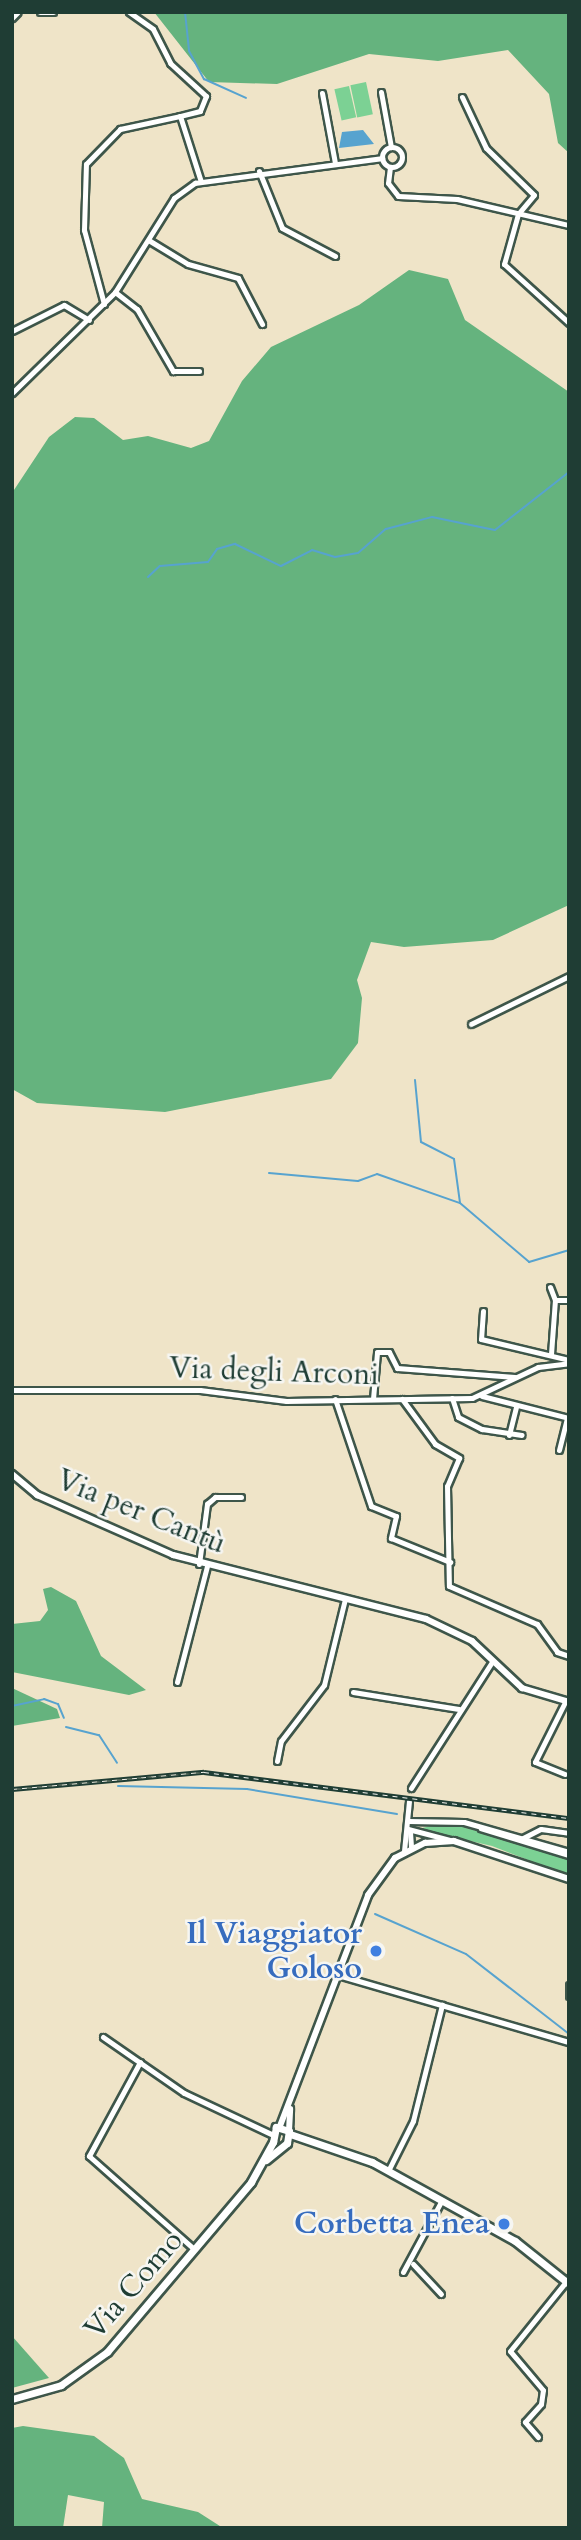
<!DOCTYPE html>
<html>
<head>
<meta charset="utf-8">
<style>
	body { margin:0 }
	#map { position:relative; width:581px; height:2540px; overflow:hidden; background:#efe4c8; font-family:Cardo,serif }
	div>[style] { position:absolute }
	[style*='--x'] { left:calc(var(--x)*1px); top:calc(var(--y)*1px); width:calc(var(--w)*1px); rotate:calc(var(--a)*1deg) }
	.green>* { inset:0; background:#7cd194; transform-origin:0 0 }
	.forest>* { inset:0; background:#65b37e }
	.water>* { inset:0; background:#57a3cf }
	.stream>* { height:2px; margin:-1px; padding:0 1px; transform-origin:1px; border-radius:1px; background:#57a3cf }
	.minor-tunnel>* { height:5px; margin-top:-2.5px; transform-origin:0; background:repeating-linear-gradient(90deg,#c5c3aa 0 5px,transparent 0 7.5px) }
	.roads { filter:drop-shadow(2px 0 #3e564a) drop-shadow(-2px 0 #3e564a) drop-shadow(0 2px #3e564a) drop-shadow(0 -2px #3e564a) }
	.pedestrian>* { height:3.5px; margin:-1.75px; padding:0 1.75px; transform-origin:1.75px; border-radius:1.75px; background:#fff }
	.minor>* { height:5px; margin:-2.5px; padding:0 2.5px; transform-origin:2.5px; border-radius:2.5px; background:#fff }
	.minor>.ring { margin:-2.5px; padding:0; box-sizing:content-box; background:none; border:5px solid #fff; border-radius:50% }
	.tertiary>* { height:6px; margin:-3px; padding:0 3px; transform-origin:3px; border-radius:3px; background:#fff }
	.secondary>* { height:7px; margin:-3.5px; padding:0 3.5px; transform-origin:3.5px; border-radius:3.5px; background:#fff }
	.rail>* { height:4.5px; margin-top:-2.25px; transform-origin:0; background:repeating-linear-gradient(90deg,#f6f6f2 0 5px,#1f3d34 0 10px); box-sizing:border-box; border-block:2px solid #1f3d34 }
	.dots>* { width:19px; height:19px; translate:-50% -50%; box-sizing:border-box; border:4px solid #f6f6f2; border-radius:50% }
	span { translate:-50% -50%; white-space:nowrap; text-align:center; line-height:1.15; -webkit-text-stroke:5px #f6f6f2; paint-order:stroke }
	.street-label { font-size:30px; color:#1f3d34 }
	.shop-label { font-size:30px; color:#366cbe; font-weight:700 }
	.right { translate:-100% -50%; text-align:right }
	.frame { position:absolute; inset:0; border:14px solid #1f3d34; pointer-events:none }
</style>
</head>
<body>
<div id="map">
	<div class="green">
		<i style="left:366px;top:82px;width:33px;height:16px;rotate:78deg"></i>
		<i style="left:349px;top:86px;width:32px;height:15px;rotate:77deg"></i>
		<i style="clip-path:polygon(447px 1822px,569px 1859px,569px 1876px,492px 1846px,418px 1829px)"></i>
	</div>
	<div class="forest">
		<i style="clip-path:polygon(154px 12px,569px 12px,569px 153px,558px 143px,549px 94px,508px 50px,438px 61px,369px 54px,277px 84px,209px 82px)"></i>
		<i style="clip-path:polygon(409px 270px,448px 279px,465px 320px,569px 392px,569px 905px,493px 940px,404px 947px,371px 942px,357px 980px,362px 998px,358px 1043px,331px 1079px,165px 1112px,37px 1103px,12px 1089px,12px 493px,49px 437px,75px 417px,94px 418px,123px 440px,148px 436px,191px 448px,209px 441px,242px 381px,271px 347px,359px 305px)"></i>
		<i style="clip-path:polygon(51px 1587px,76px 1601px,101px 1656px,146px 1690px,129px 1695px,12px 1672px,12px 1624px,40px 1621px,48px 1610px,43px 1589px)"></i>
		<i style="clip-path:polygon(12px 1688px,57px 1709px,60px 1718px,12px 1726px)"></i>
		<i style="clip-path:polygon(12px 2336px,49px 2378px,12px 2388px)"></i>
		<i style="clip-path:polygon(23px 2426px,94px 2436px,124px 2458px,142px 2499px,198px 2512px,223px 2528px,102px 2528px,104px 2502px,68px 2495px,63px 2528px,12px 2528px,12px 2428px)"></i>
	</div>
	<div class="water">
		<i style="clip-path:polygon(363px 130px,374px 144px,339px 148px,342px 132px)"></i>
	</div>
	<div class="stream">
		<i style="--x:185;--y:12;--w:39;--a:84"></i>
		<i style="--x:189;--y:51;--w:32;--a:62"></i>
		<i style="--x:204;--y:79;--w:46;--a:24.3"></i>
		<i style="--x:148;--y:577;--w:16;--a:-43"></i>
		<i style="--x:160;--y:566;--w:48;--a:-4.8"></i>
		<i style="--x:208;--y:562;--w:16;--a:-55"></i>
		<i style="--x:217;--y:549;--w:19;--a:-16"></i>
		<i style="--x:235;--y:544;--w:51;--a:25.6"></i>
		<i style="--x:281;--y:566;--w:35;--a:-27"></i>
		<i style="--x:312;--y:550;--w:24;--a:17"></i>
		<i style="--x:335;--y:557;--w:23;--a:-10"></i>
		<i style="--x:358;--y:553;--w:37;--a:-41"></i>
		<i style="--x:386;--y:529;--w:48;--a:-14.6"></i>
		<i style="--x:432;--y:517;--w:64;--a:11.7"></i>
		<i style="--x:495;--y:530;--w:94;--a:-38.1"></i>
		<i style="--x:415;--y:1080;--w:62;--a:84.5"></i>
		<i style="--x:421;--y:1142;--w:37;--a:27"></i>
		<i style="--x:454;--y:1159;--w:44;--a:82.2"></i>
		<i style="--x:269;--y:1173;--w:89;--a:5.1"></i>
		<i style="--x:358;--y:1181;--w:20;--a:-20"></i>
		<i style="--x:377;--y:1174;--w:88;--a:19.3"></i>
		<i style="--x:460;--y:1203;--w:91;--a:40.5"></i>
		<i style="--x:529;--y:1262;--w:42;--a:-16.7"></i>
		<i style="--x:12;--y:1706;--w:33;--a:-12"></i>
		<i style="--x:44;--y:1699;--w:15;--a:20"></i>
		<i style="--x:58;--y:1704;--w:15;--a:67"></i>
		<i style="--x:66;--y:1727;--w:34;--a:14"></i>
		<i style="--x:99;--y:1735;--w:33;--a:57"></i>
		<i style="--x:118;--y:1786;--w:129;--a:1.3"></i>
		<i style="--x:247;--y:1789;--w:152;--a:9.5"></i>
		<i style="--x:375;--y:1914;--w:99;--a:23.7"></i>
		<i style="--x:466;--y:1954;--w:130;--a:37.8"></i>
	</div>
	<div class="minor-tunnel">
		<i style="--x:409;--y:1801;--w:13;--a:-81"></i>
	</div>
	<div class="roads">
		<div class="pedestrian">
			<i style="--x:481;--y:1829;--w:92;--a:17.1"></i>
		</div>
		<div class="minor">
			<i style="--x:40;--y:12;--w:13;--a:0"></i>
			<i style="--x:129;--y:12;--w:29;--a:35"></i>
			<i style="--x:153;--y:29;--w:38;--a:63"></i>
			<i style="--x:170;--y:63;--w:49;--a:42.5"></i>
			<i style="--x:206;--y:96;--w:16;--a:112"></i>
			<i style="--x:200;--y:111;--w:21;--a:166"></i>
			<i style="--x:12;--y:18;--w:8;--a:-45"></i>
			<i style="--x:381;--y:92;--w:56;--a:79.7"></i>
			<i style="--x:322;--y:93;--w:71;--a:79.5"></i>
			<i style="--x:462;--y:97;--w:56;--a:64.8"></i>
			<i style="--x:486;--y:148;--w:67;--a:44.4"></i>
			<i style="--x:534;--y:195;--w:25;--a:130"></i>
			<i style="--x:518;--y:214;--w:52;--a:105.6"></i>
			<i style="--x:504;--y:264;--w:88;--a:42.2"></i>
			<i class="ring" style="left:382px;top:147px;width:15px;height:15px"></i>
			<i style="--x:390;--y:167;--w:16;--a:97"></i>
			<i style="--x:388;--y:183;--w:16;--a:52"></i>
			<i style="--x:398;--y:196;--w:59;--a:2.9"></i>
			<i style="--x:457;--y:199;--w:115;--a:13.1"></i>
			<i style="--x:259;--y:171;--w:61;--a:68"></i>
			<i style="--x:282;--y:228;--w:60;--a:27.8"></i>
			<i style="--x:150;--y:241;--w:44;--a:31.2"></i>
			<i style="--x:188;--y:264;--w:52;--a:15.6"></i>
			<i style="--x:238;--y:278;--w:52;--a:62.4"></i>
			<i style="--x:115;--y:292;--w:28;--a:38"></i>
			<i style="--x:137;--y:309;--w:72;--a:59.9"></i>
			<i style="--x:173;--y:371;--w:26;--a:0"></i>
			<i style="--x:104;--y:304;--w:77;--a:-105.1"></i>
			<i style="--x:84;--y:230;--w:66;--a:-88.3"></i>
			<i style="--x:86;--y:164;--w:49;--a:-45.8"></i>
			<i style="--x:120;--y:129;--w:61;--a:-12.2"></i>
			<i style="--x:180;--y:116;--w:69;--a:72.3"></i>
			<i style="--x:12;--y:331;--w:58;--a:-26.6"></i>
			<i style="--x:64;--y:305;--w:29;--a:31"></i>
			<i style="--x:12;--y:393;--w:144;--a:-44.4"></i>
			<i style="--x:115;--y:292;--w:111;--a:-57.9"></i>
			<i style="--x:174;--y:198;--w:26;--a:-36"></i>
			<i style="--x:195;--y:183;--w:189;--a:-7.6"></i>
			<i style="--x:471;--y:1024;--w:109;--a:-26.1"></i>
			<i style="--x:550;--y:1287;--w:14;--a:69"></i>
			<i style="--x:483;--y:1311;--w:28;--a:94"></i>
			<i style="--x:481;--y:1339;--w:90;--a:13.4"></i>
			<i style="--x:551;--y:1354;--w:54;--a:-85.8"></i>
			<i style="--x:555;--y:1300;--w:14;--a:0"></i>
			<i style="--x:12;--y:1390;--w:188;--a:0"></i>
			<i style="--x:200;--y:1390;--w:87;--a:7.3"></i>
			<i style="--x:286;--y:1401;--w:186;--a:-0.9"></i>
			<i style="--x:472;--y:1398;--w:73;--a:-25.2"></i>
			<i style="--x:538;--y:1367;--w:31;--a:-7"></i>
			<i style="--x:482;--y:1396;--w:90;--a:14.2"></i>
			<i style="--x:452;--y:1398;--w:20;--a:72"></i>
			<i style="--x:458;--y:1417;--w:27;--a:27"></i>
			<i style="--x:482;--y:1429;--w:40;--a:8.5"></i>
			<i style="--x:335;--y:1399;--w:113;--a:71.4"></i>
			<i style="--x:371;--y:1506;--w:27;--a:22"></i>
			<i style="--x:396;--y:1516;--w:23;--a:103"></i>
			<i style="--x:391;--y:1538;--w:64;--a:22.1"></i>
			<i style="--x:373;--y:1399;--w:47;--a:-85.1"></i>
			<i style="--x:377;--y:1352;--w:12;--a:0"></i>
			<i style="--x:389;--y:1352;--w:18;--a:63"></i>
			<i style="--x:397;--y:1368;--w:118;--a:4.4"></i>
			<i style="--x:402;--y:1399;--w:56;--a:53.7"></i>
			<i style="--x:435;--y:1444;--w:28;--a:30"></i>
			<i style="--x:459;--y:1458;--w:30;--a:113"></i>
			<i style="--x:447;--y:1486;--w:100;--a:88.9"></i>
			<i style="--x:449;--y:1586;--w:96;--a:23.4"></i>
			<i style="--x:537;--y:1624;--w:34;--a:54"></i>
			<i style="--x:557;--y:1652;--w:13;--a:18"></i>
			<i style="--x:509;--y:1435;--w:29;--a:-76"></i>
			<i style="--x:559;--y:1450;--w:33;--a:-76"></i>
			<i style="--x:199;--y:1564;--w:61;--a:-82.4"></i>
			<i style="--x:207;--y:1504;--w:11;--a:-41"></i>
			<i style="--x:215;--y:1497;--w:26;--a:0"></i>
			<i style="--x:177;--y:1682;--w:120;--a:-75.5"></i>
			<i style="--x:353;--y:1692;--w:107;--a:9.1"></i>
			<i style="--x:565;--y:1702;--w:67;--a:116.6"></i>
			<i style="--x:535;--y:1762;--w:32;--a:22"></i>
			<i style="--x:277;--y:1761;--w:20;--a:-79"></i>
			<i style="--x:281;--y:1741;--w:71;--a:-52.5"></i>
			<i style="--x:324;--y:1685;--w:89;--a:-76.3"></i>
			<i style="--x:411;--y:1788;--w:150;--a:-57.3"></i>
			<i style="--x:408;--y:1821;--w:56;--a:1"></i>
			<i style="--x:464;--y:1822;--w:109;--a:15.9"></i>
			<i style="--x:408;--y:1829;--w:48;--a:14.6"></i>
			<i style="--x:410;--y:1832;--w:16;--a:86"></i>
			<i style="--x:521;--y:1839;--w:22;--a:-27"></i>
			<i style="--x:541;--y:1829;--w:28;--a:8"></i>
			<i style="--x:404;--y:1851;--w:50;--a:-84.3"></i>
			<i style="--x:338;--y:1975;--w:241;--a:16.2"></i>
			<i style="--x:569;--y:1985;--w:11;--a:90"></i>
			<i style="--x:103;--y:2037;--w:98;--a:34.7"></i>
			<i style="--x:184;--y:2093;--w:96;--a:25.2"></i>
			<i style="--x:140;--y:2062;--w:107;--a:118.5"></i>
			<i style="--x:89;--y:2156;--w:140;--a:41.5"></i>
			<i style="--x:388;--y:2171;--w:56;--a:-63.4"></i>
			<i style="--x:413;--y:2121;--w:120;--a:-76"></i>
			<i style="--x:413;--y:2264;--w:41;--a:47"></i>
			<i style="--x:403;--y:2272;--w:82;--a:-61.6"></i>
			<i style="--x:538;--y:2437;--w:20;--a:-131"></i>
			<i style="--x:525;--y:2422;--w:24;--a:-48"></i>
			<i style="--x:541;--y:2404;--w:14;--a:-82"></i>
			<i style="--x:543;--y:2390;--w:51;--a:-130.2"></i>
			<i style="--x:510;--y:2351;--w:94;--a:-51.1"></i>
		</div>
		<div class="tertiary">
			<i style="--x:12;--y:1474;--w:33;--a:40"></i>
			<i style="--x:37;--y:1495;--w:149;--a:23.8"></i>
			<i style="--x:173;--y:1555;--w:261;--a:14.2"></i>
			<i style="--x:426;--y:1619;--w:51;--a:25.6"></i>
			<i style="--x:472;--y:1641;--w:69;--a:43.2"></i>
			<i style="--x:522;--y:1688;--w:49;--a:16.6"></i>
			<i style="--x:280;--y:2126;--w:247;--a:-69.1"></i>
			<i style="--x:368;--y:1895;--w:46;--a:-53.9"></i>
			<i style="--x:395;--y:1858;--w:34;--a:-27"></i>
			<i style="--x:425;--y:1843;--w:29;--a:-4"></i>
			<i style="--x:454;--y:1841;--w:121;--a:18.3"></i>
			<i style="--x:289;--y:2131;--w:22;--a:-87"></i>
		</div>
		<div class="secondary">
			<i style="--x:290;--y:2134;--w:87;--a:18.9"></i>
			<i style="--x:372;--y:2162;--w:163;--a:28.9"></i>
			<i style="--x:515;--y:2241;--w:69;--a:38.5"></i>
			<i style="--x:266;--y:2160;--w:27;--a:-39"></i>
			<i style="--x:287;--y:2143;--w:12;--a:-81"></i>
			<i style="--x:289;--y:2131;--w:14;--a:-163"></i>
			<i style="--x:276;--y:2127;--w:15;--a:101"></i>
			<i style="--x:12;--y:2399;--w:51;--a:-15.9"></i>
			<i style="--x:61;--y:2385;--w:57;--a:-35.7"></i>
			<i style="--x:107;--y:2352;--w:223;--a:-49.7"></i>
			<i style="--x:251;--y:2182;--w:46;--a:-61.2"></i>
		</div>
	</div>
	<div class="rail">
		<i style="--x:12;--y:1789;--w:193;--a:-5.1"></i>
		<i style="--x:204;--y:1772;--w:368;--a:7.2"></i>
	</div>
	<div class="dots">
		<i style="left:376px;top:1951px;background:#3f7fe0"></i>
		<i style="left:504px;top:2224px;background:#3f7fe0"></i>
	</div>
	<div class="street-label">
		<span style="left:274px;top:1372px;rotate:2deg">Via degli Arconi</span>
		<span style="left:141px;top:1512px;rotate:22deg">Via per Cantù</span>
		<span style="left:134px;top:2285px;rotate:-49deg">Via Como</span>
	</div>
	<div class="shop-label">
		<span class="right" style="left:362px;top:1951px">Il Viaggiator<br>Goloso</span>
		<span class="right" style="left:490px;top:2224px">Corbetta Enea</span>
	</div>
	<div class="frame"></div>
</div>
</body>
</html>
